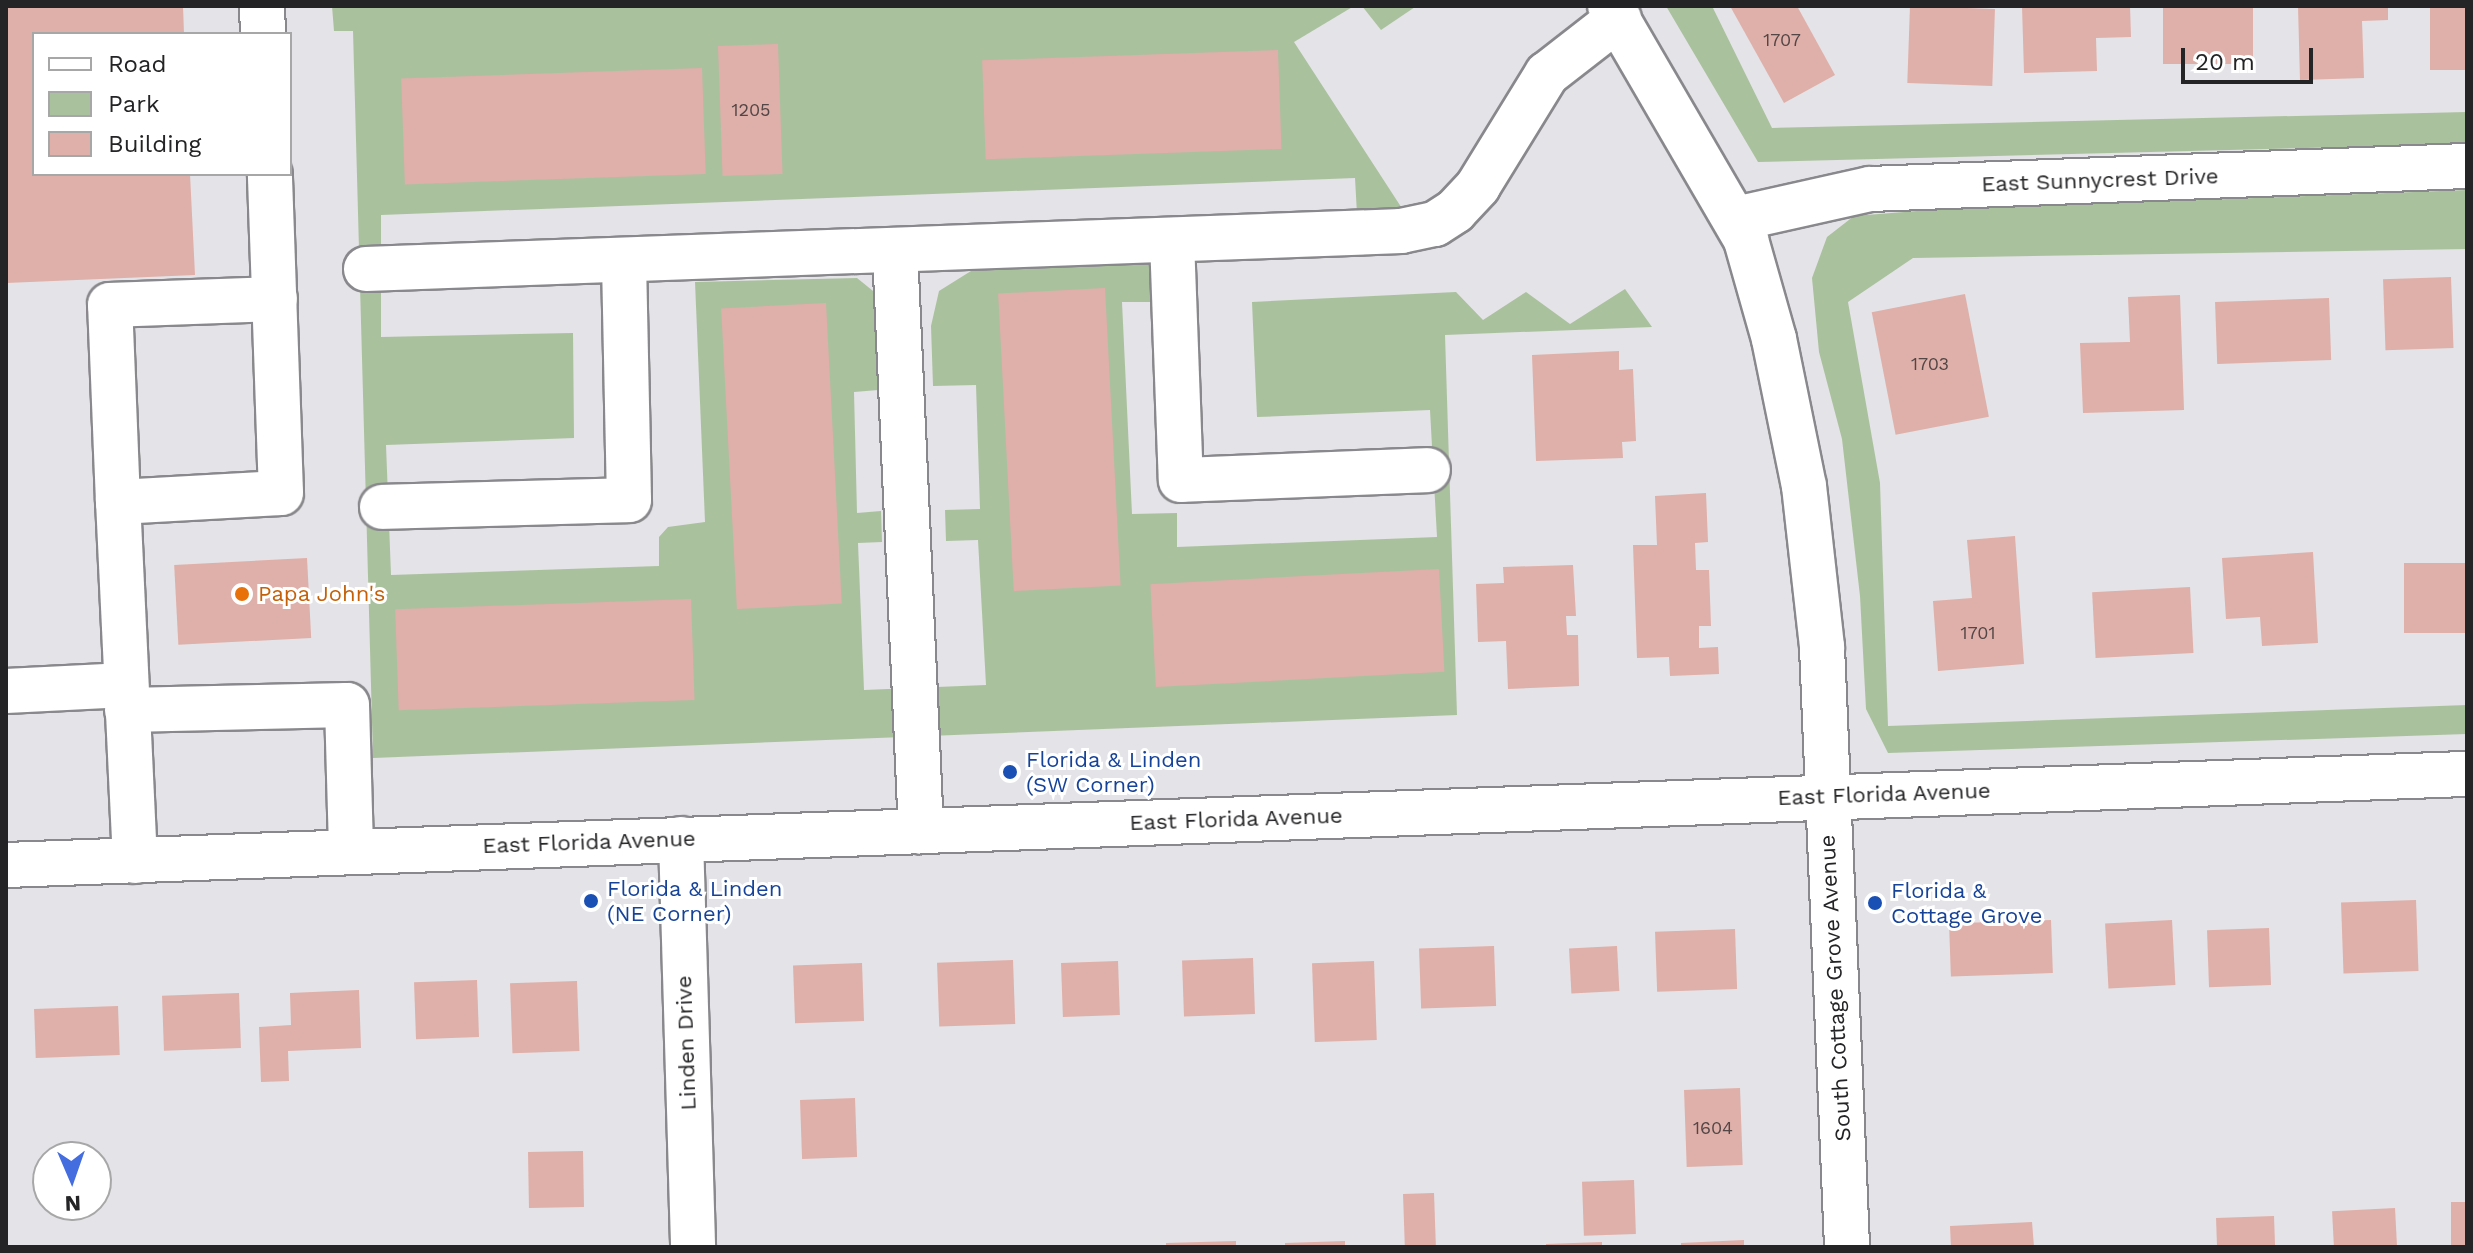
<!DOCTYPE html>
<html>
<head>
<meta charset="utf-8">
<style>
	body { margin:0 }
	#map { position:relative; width:2473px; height:1253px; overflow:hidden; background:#e4e3e7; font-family:"Work Sans",sans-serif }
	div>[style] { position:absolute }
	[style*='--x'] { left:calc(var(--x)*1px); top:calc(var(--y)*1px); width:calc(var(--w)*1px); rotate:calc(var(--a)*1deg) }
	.green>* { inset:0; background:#aac19e }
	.building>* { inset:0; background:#dfafa9; transform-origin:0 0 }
	.roads { filter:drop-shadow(2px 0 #89888c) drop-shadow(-2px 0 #89888c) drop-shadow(0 2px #89888c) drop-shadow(0 -2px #89888c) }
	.minor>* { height:44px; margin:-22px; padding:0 22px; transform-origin:22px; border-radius:22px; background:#fff }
	.major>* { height:44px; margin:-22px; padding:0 22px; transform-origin:22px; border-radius:22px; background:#fff }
	.dots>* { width:22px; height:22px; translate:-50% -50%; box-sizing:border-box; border:4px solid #fff; border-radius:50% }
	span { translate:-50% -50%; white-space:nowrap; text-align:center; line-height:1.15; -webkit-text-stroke:6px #fff; paint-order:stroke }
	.number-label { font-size:18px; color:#534646 }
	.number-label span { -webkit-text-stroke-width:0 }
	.street-label { font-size:22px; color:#242325 }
	.food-label { font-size:22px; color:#c56008 }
	.left { translate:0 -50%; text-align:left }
	.transit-label { font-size:22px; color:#164399 }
	.frame { position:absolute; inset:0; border:8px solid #242325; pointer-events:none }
	.legend { position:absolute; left:32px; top:32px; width:260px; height:144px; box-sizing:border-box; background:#fff; border:2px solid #a7a7a8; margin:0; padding:10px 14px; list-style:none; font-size:24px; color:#242325 }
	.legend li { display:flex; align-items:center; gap:16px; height:40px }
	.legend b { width:40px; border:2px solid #a7a7a8 }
	.north { position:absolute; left:32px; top:1141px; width:80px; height:80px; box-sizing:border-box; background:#fff; border:2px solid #a7a7a8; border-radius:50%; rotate:178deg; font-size:22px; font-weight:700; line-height:32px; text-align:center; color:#242325 }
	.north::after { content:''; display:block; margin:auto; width:28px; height:36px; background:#446ddf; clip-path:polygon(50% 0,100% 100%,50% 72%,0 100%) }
	.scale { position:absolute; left:2181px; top:48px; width:132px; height:36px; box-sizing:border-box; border:4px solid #242325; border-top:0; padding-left:10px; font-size:24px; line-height:28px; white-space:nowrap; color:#242325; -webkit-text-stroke:6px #fff; paint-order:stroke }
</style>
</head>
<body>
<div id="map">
	<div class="green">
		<i style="clip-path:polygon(332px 6px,1354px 6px,1294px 42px,1405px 213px,1357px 214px,1355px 178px,381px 215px,381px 337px,573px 333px,574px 438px,386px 445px,391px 575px,659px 566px,659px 537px,668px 527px,705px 522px,695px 282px,857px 278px,878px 295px,890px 389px,854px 392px,857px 513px,881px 511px,882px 542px,858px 543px,864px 690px,986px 685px,978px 540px,946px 541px,945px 510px,980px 509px,976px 385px,933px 386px,931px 326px,939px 291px,971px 271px,1159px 264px,1161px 302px,1122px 302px,1132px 514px,1177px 513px,1177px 547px,1437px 537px,1430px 410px,1257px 417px,1252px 302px,1456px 292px,1483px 320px,1526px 292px,1570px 324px,1625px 289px,1652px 327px,1445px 335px,1457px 715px,373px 758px,353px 31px,334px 31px)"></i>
		<i style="clip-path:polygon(1362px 6px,1415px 6px,1415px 7px,1381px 30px)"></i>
		<i style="clip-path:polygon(1666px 6px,1712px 6px,1772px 128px,2467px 112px,2467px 144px,1758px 162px)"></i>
		<i style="clip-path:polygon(2467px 190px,2467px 249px,1913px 258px,1848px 302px,1880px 483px,1888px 726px,2467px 705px,2467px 734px,1888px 753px,1866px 709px,1860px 596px,1842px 439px,1819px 352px,1812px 278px,1827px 237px,1854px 216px,1929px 210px)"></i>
	</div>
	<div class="building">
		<i style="clip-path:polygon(6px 6px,183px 6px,184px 34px,34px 34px,34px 174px,190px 174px,195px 275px,6px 283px)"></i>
		<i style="clip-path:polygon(1730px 6px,1797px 6px,1835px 75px,1784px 103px)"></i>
		<i style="left:1910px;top:6px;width:85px;height:77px;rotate:2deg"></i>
		<i style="clip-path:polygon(2022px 6px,2130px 6px,2131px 37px,2096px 38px,2097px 71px,2024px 73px)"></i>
		<i style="left:2163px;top:6px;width:90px;height:58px"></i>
		<i style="clip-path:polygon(2298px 6px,2388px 6px,2388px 20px,2362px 21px,2364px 78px,2300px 80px)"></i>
		<i style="left:2430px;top:6px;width:37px;height:64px"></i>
		<i style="left:778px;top:44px;width:130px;height:60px;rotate:88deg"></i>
		<i style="left:1278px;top:50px;width:99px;height:296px;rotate:88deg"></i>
		<i style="left:702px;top:68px;width:106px;height:301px;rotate:88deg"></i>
		<i style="left:2451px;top:277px;width:71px;height:68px;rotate:88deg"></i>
		<i style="left:1105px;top:288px;width:298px;height:107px;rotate:87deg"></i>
		<i style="left:1965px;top:294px;width:125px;height:95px;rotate:79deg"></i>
		<i style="clip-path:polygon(2180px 295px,2184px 410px,2083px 413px,2080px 343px,2130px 342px,2128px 297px)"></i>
		<i style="left:2329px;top:298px;width:62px;height:114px;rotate:88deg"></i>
		<i style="left:826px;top:303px;width:301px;height:105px;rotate:87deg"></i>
		<i style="clip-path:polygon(1619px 351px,1619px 370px,1633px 369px,1636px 441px,1622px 442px,1623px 458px,1536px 461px,1532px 355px)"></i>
		<i style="clip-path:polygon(1706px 493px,1708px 542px,1695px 543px,1696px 570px,1709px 570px,1711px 626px,1699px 626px,1699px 648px,1718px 647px,1719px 674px,1670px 676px,1669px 657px,1637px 658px,1633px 545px,1657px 545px,1655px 496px)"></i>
		<i style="clip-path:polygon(2015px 536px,2024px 664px,1938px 671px,1933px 601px,1972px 598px,1967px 540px)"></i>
		<i style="clip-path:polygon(2313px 552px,2318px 643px,2262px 646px,2260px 617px,2226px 619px,2222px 558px)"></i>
		<i style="left:307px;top:558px;width:80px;height:133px;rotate:87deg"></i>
		<i style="left:2467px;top:563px;width:70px;height:63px;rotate:90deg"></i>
		<i style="clip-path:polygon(1573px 565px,1576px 616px,1566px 616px,1567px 635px,1578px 635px,1579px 686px,1508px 689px,1506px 641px,1478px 642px,1476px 584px,1504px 583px,1503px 567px)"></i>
		<i style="left:1439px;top:569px;width:103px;height:289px;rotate:87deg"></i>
		<i style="left:2190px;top:587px;width:66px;height:98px;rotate:87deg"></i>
		<i style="left:691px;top:599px;width:101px;height:296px;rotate:88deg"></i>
		<i style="left:2416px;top:900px;width:71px;height:75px;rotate:88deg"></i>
		<i style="left:2051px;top:920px;width:53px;height:102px;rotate:88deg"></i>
		<i style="left:2172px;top:920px;width:65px;height:67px;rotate:87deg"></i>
		<i style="left:2269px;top:928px;width:57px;height:62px;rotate:88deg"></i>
		<i style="left:1735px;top:929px;width:60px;height:80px;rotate:88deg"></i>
		<i style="left:1494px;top:946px;width:60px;height:75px;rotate:88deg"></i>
		<i style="left:1617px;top:946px;width:45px;height:48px;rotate:87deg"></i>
		<i style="left:1253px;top:958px;width:56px;height:71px;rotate:88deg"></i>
		<i style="left:1013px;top:960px;width:64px;height:76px;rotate:88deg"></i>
		<i style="left:1118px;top:961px;width:54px;height:57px;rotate:88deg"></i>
		<i style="left:1374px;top:961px;width:79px;height:62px;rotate:88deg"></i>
		<i style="left:862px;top:963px;width:58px;height:69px;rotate:88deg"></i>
		<i style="left:477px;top:980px;width:57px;height:63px;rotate:88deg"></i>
		<i style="left:577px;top:981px;width:70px;height:67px;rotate:88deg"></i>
		<i style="clip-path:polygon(359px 990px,361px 1048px,288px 1051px,289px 1081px,261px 1082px,259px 1027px,291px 1025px,290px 993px)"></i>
		<i style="left:239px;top:993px;width:55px;height:77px;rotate:88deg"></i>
		<i style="left:118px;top:1006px;width:49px;height:84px;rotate:88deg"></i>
		<i style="left:1740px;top:1088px;width:77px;height:56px;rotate:88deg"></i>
		<i style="left:855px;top:1098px;width:59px;height:55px;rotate:88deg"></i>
		<i style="left:583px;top:1151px;width:56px;height:55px;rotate:89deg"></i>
		<i style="left:1634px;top:1180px;width:54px;height:52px;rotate:88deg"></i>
		<i style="left:1434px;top:1193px;width:54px;height:31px;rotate:88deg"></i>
		<i style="left:2467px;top:1202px;width:45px;height:16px;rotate:90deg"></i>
		<i style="left:2395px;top:1208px;width:39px;height:63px;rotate:87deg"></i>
		<i style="left:2274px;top:1216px;width:31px;height:58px;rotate:88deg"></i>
		<i style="clip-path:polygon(2032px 1222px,2034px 1247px,1951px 1247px,1950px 1226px)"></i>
		<i style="clip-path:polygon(1744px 1240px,1744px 1247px,1681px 1247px,1681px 1243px)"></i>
		<i style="clip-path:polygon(1236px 1241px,1236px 1247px,1166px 1247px,1166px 1243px)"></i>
		<i style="clip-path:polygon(1345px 1241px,1345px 1247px,1285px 1247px,1285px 1243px)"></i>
		<i style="clip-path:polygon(1602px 1242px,1602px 1247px,1546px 1247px,1546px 1244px)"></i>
	</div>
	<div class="roads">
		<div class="minor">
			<i style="--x:262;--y:6;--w:28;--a:88"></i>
			<i style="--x:1610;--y:6;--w:271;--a:59.8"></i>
			<i style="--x:1746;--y:240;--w:103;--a:74.2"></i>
			<i style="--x:1774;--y:339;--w:150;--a:78.5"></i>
			<i style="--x:1804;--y:486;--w:162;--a:83.6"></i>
			<i style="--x:1822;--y:647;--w:601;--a:87.61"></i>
			<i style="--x:1736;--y:219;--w:137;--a:-12.6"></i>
			<i style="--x:1870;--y:189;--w:597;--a:-2.21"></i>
			<i style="--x:1172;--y:240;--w:240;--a:87.9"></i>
			<i style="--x:1181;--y:480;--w:247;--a:-2.3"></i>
			<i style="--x:895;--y:251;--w:581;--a:87.43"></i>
			<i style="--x:366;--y:269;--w:1036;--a:-2.1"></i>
			<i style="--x:1401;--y:231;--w:35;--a:-12"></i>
			<i style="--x:1435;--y:224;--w:24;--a:-33"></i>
			<i style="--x:1455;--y:211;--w:34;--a:-47"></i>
			<i style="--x:1478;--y:186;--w:132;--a:-58.4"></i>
			<i style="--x:1547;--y:74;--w:91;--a:-37.9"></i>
			<i style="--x:118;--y:502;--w:197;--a:-92.3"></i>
			<i style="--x:110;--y:305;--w:165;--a:-2.1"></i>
			<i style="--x:382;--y:507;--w:247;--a:-1.6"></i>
			<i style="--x:629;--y:500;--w:239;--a:-91.2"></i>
			<i style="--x:6;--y:691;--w:120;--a:-2.9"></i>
			<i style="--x:127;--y:710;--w:220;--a:-1.3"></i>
			<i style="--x:347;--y:705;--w:147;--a:88.4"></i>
			<i style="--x:681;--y:839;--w:408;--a:88.3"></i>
			<i style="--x:135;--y:861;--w:359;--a:-92.7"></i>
			<i style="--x:118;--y:502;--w:163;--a:-3.2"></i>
			<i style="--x:281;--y:493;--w:319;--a:-92"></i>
		</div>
		<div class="major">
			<i style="--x:6;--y:865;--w:2463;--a:-2.12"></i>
		</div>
	</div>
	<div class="dots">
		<i style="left:242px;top:594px;background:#e8710a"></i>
		<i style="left:1010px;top:772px;background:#1a4fb4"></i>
		<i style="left:591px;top:901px;background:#1a4fb4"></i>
		<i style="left:1875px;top:903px;background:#1a4fb4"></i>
	</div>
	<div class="number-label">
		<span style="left:1782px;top:40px">1707</span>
		<span style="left:751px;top:110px">1205</span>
		<span style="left:1930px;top:364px">1703</span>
		<span style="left:1978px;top:633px">1701</span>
		<span style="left:1713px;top:1128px">1604</span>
	</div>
	<div class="street-label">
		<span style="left:2100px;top:180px;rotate:-2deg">East Sunnycrest Drive</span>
		<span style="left:1884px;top:794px;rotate:-2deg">East Florida Avenue</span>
		<span style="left:1236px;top:819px;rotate:-2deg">East Florida Avenue</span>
		<span style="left:589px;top:842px;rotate:-2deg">East Florida Avenue</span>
		<span style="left:1835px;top:988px;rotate:-93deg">South Cottage Grove Avenue</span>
		<span style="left:686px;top:1043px;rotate:-92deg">Linden Drive</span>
	</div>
	<div class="food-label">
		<span class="left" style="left:258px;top:594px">Papa John's</span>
	</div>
	<div class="transit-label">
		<span class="left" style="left:1026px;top:772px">Florida &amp; Linden<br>(SW Corner)</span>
		<span class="left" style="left:607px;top:901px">Florida &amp; Linden<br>(NE Corner)</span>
		<span class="left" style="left:1891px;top:903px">Florida &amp;<br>Cottage Grove</span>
	</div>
	<div class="frame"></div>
	<ul class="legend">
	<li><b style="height:10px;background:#fff"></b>Road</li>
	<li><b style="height:22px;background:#aac19e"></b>Park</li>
	<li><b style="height:22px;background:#dfafa9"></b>Building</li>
	</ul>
	<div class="north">N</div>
	<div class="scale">20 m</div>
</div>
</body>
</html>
